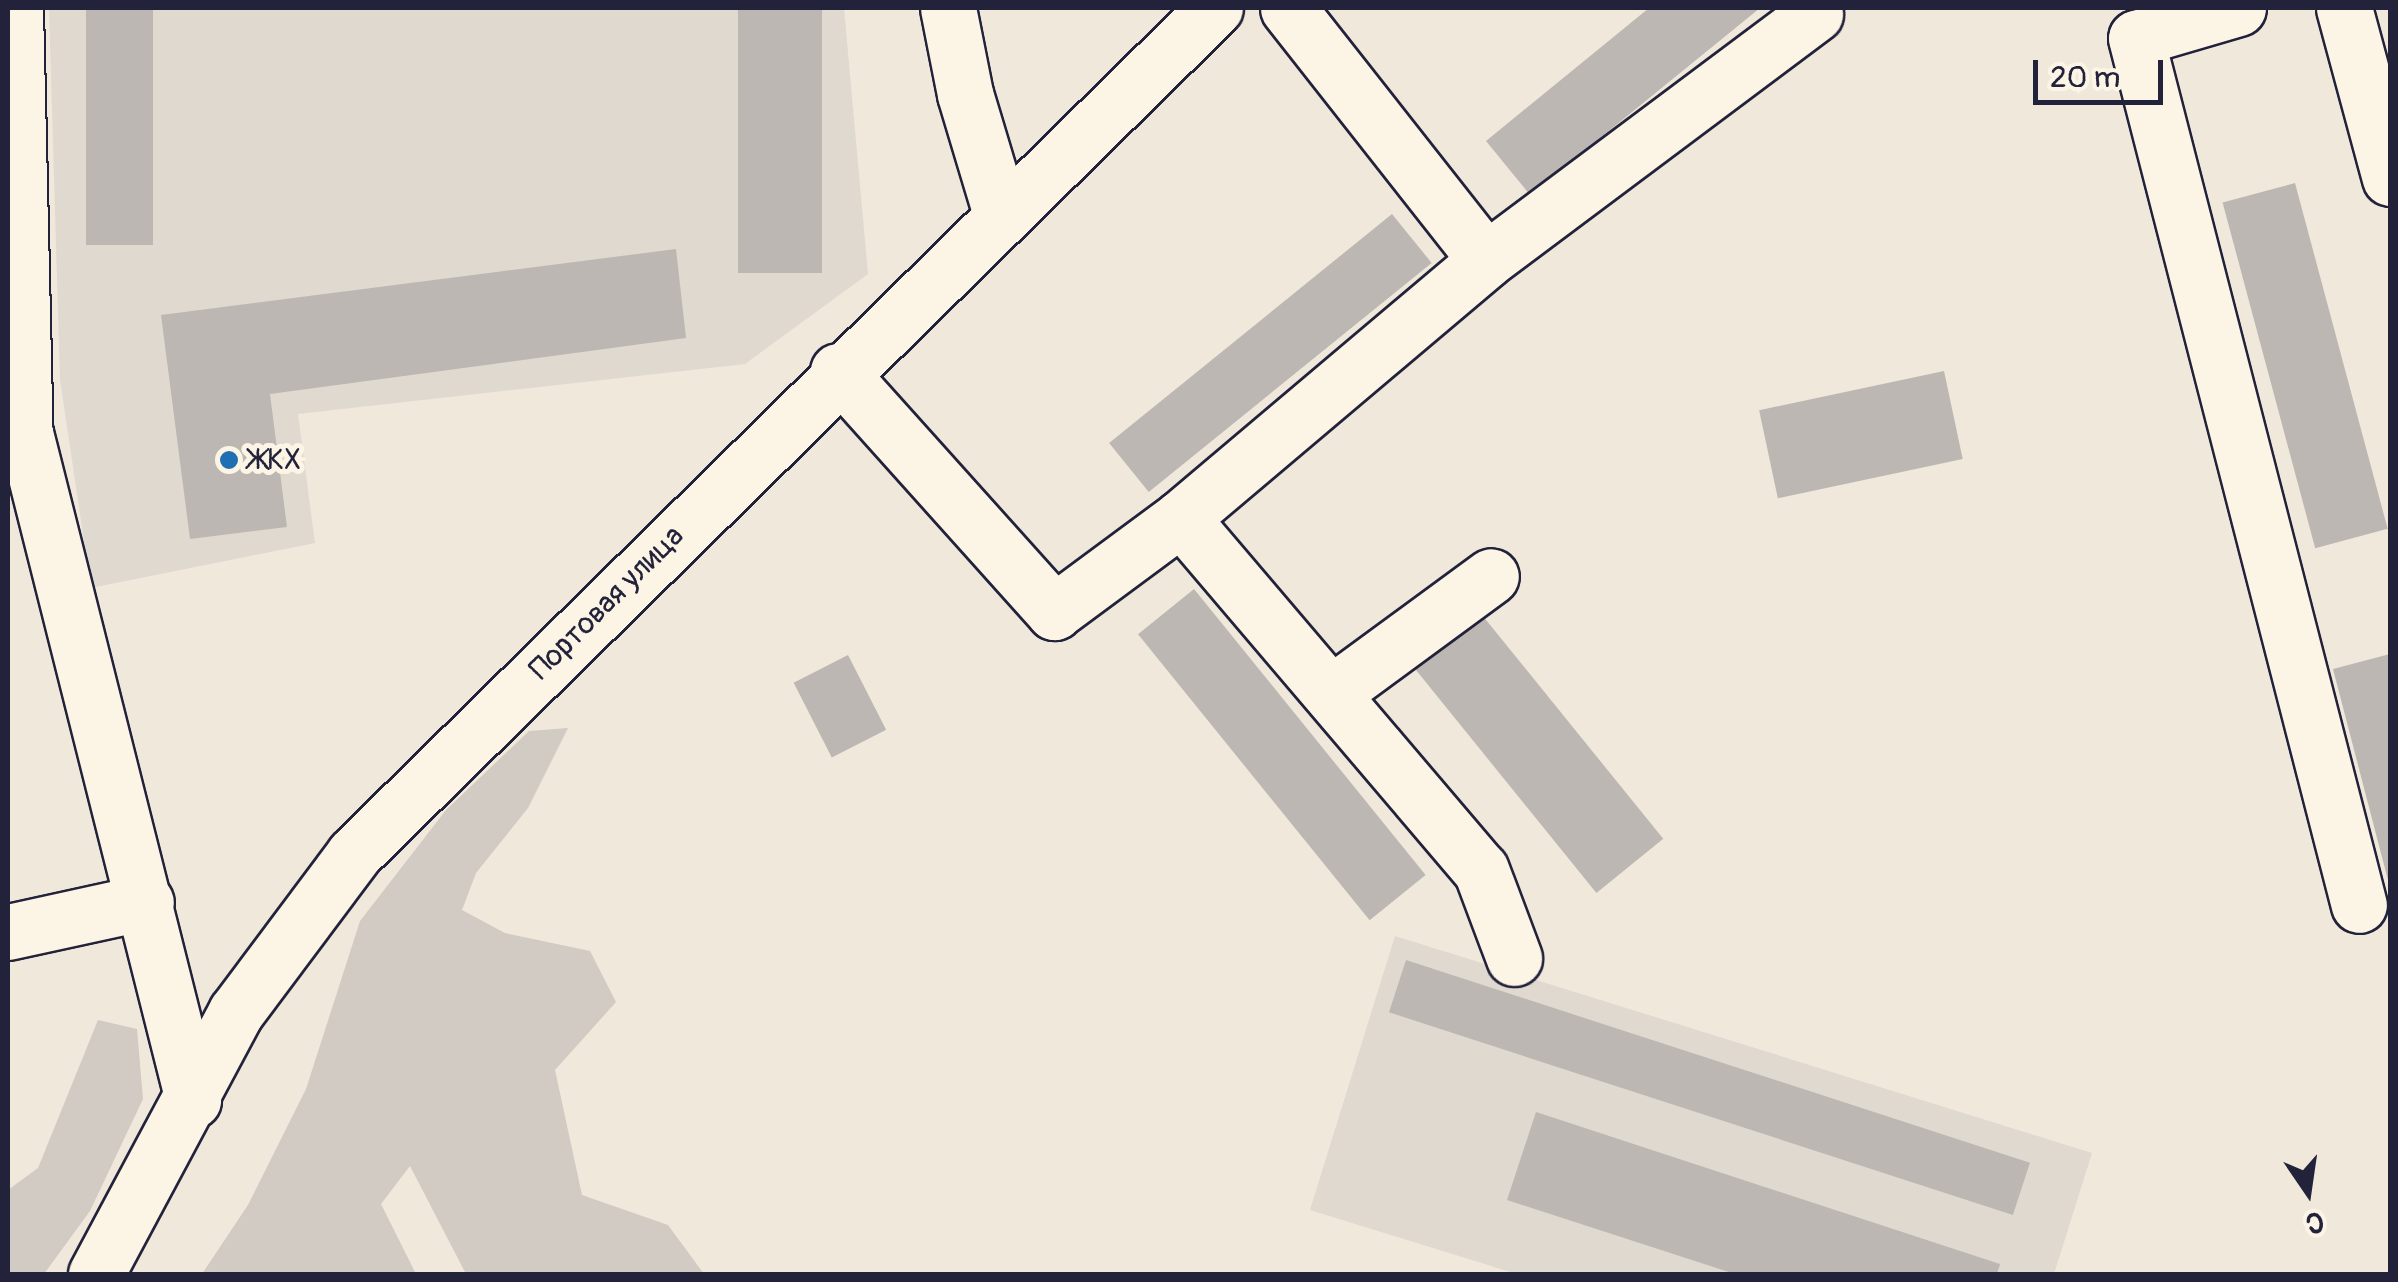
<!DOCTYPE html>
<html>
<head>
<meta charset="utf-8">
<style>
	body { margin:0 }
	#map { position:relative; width:2398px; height:1282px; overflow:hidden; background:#efe8db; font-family:Pangolin,sans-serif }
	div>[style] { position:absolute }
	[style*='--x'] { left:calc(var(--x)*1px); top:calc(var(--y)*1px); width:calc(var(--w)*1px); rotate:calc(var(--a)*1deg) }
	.built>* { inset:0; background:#e0d9cf }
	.green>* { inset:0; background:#d1cbc3 }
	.building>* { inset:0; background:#bcb7b3; transform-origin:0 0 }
	.roads { filter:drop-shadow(2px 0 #22223b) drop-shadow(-2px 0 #22223b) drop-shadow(0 2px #22223b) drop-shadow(0 -2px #22223b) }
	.minor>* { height:55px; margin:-27.5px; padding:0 27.5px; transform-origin:27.5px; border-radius:27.5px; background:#fcf5e5 }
	.dots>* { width:28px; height:28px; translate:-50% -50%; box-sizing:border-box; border:5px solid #fcf5e5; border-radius:50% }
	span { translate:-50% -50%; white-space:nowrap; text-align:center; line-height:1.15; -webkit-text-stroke:10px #fcf5e5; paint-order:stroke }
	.poi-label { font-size:30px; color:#22223b }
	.left { translate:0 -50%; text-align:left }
	.street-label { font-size:30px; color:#22223b }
	.frame { position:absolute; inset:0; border:10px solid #22223b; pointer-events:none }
	.north { position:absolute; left:2258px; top:1142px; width:100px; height:100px; -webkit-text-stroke:8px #fcf5e5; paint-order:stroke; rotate:167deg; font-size:28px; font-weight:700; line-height:40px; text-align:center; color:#22223b }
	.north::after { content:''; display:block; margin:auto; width:35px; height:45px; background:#22223b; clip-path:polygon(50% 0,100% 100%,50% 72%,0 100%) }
	.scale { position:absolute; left:2033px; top:60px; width:130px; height:45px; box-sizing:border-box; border:5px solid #22223b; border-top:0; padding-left:12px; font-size:30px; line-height:35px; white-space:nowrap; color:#22223b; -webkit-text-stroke:8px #fcf5e5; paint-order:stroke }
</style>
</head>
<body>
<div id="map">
	<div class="built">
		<i style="clip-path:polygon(49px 8px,844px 8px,868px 274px,745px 364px,298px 414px,315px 543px,91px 588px,60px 380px)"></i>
		<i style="clip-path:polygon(1395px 936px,2092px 1153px,2054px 1274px,1517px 1274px,1310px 1210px)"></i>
	</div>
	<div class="green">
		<i style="clip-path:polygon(568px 728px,528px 808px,476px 873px,462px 910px,505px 933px,590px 951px,616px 1002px,555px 1070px,582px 1195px,668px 1225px,704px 1274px,466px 1274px,410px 1166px,381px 1204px,416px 1274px,202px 1274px,248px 1205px,306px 1089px,360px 921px,446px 810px,529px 731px)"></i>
		<i style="clip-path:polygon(98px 1020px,137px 1029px,143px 1099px,90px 1211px,44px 1274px,8px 1274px,8px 1190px,38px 1168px)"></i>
	</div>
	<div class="building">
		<i style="left:86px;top:8px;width:67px;height:237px"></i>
		<i style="left:738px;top:8px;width:84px;height:265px"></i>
		<i style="clip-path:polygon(1649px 8px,1760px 8px,1530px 195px,1486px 141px)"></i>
		<i style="left:2295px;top:183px;width:358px;height:75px;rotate:75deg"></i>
		<i style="left:1392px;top:214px;width:63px;height:364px;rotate:51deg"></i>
		<i style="clip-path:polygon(676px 249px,686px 338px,270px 394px,287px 527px,190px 539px,161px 315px)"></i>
		<i style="left:1944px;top:371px;width:90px;height:189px;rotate:78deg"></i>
		<i style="left:1194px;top:589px;width:368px;height:72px;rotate:51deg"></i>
		<i style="left:1482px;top:615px;width:288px;height:86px;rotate:51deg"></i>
		<i style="clip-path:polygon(2390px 654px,2390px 884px,2389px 884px,2333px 669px)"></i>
		<i style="left:848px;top:655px;width:84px;height:61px;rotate:63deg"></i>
		<i style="left:1406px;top:960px;width:656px;height:55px;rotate:18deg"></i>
		<i style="clip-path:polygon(1536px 1112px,2000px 1264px,1997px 1274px,1735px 1274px,1507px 1200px)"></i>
	</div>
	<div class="roads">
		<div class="minor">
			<i style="--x:15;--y:8;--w:425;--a:88.7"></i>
			<i style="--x:25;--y:433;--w:688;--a:75.86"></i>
			<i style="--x:948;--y:8;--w:88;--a:78.8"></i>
			<i style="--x:965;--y:94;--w:125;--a:73.3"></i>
			<i style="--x:2238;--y:8;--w:106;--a:163.6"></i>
			<i style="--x:2136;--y:38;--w:895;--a:75.58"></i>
			<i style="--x:2344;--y:8;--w:176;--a:74.9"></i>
			<i style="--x:1486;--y:260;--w:411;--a:-36.8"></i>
			<i style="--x:838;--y:371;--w:324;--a:48.1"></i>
			<i style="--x:1054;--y:612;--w:158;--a:-36.5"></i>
			<i style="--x:1181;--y:518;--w:399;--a:-40.2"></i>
			<i style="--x:1486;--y:260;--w:320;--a:-128.2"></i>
			<i style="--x:1181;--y:518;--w:462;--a:49.6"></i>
			<i style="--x:1481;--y:870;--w:94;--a:69.4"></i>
			<i style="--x:1332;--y:693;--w:197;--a:-36.3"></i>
			<i style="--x:8;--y:932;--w:141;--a:-12.3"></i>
			<i style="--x:96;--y:1274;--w:297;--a:-61.9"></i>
			<i style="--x:236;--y:1012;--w:197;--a:-53.2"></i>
			<i style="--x:354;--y:854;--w:1207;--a:-44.5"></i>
		</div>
	</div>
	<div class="dots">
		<i style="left:229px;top:460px;background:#1f6fb2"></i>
	</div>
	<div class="poi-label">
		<span class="left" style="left:249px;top:460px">ЖКХ</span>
	</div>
	<div class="street-label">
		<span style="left:607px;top:603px;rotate:-45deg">Портовая улица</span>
	</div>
	<div class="frame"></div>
	<div class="north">С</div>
	<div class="scale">20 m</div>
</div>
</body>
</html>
